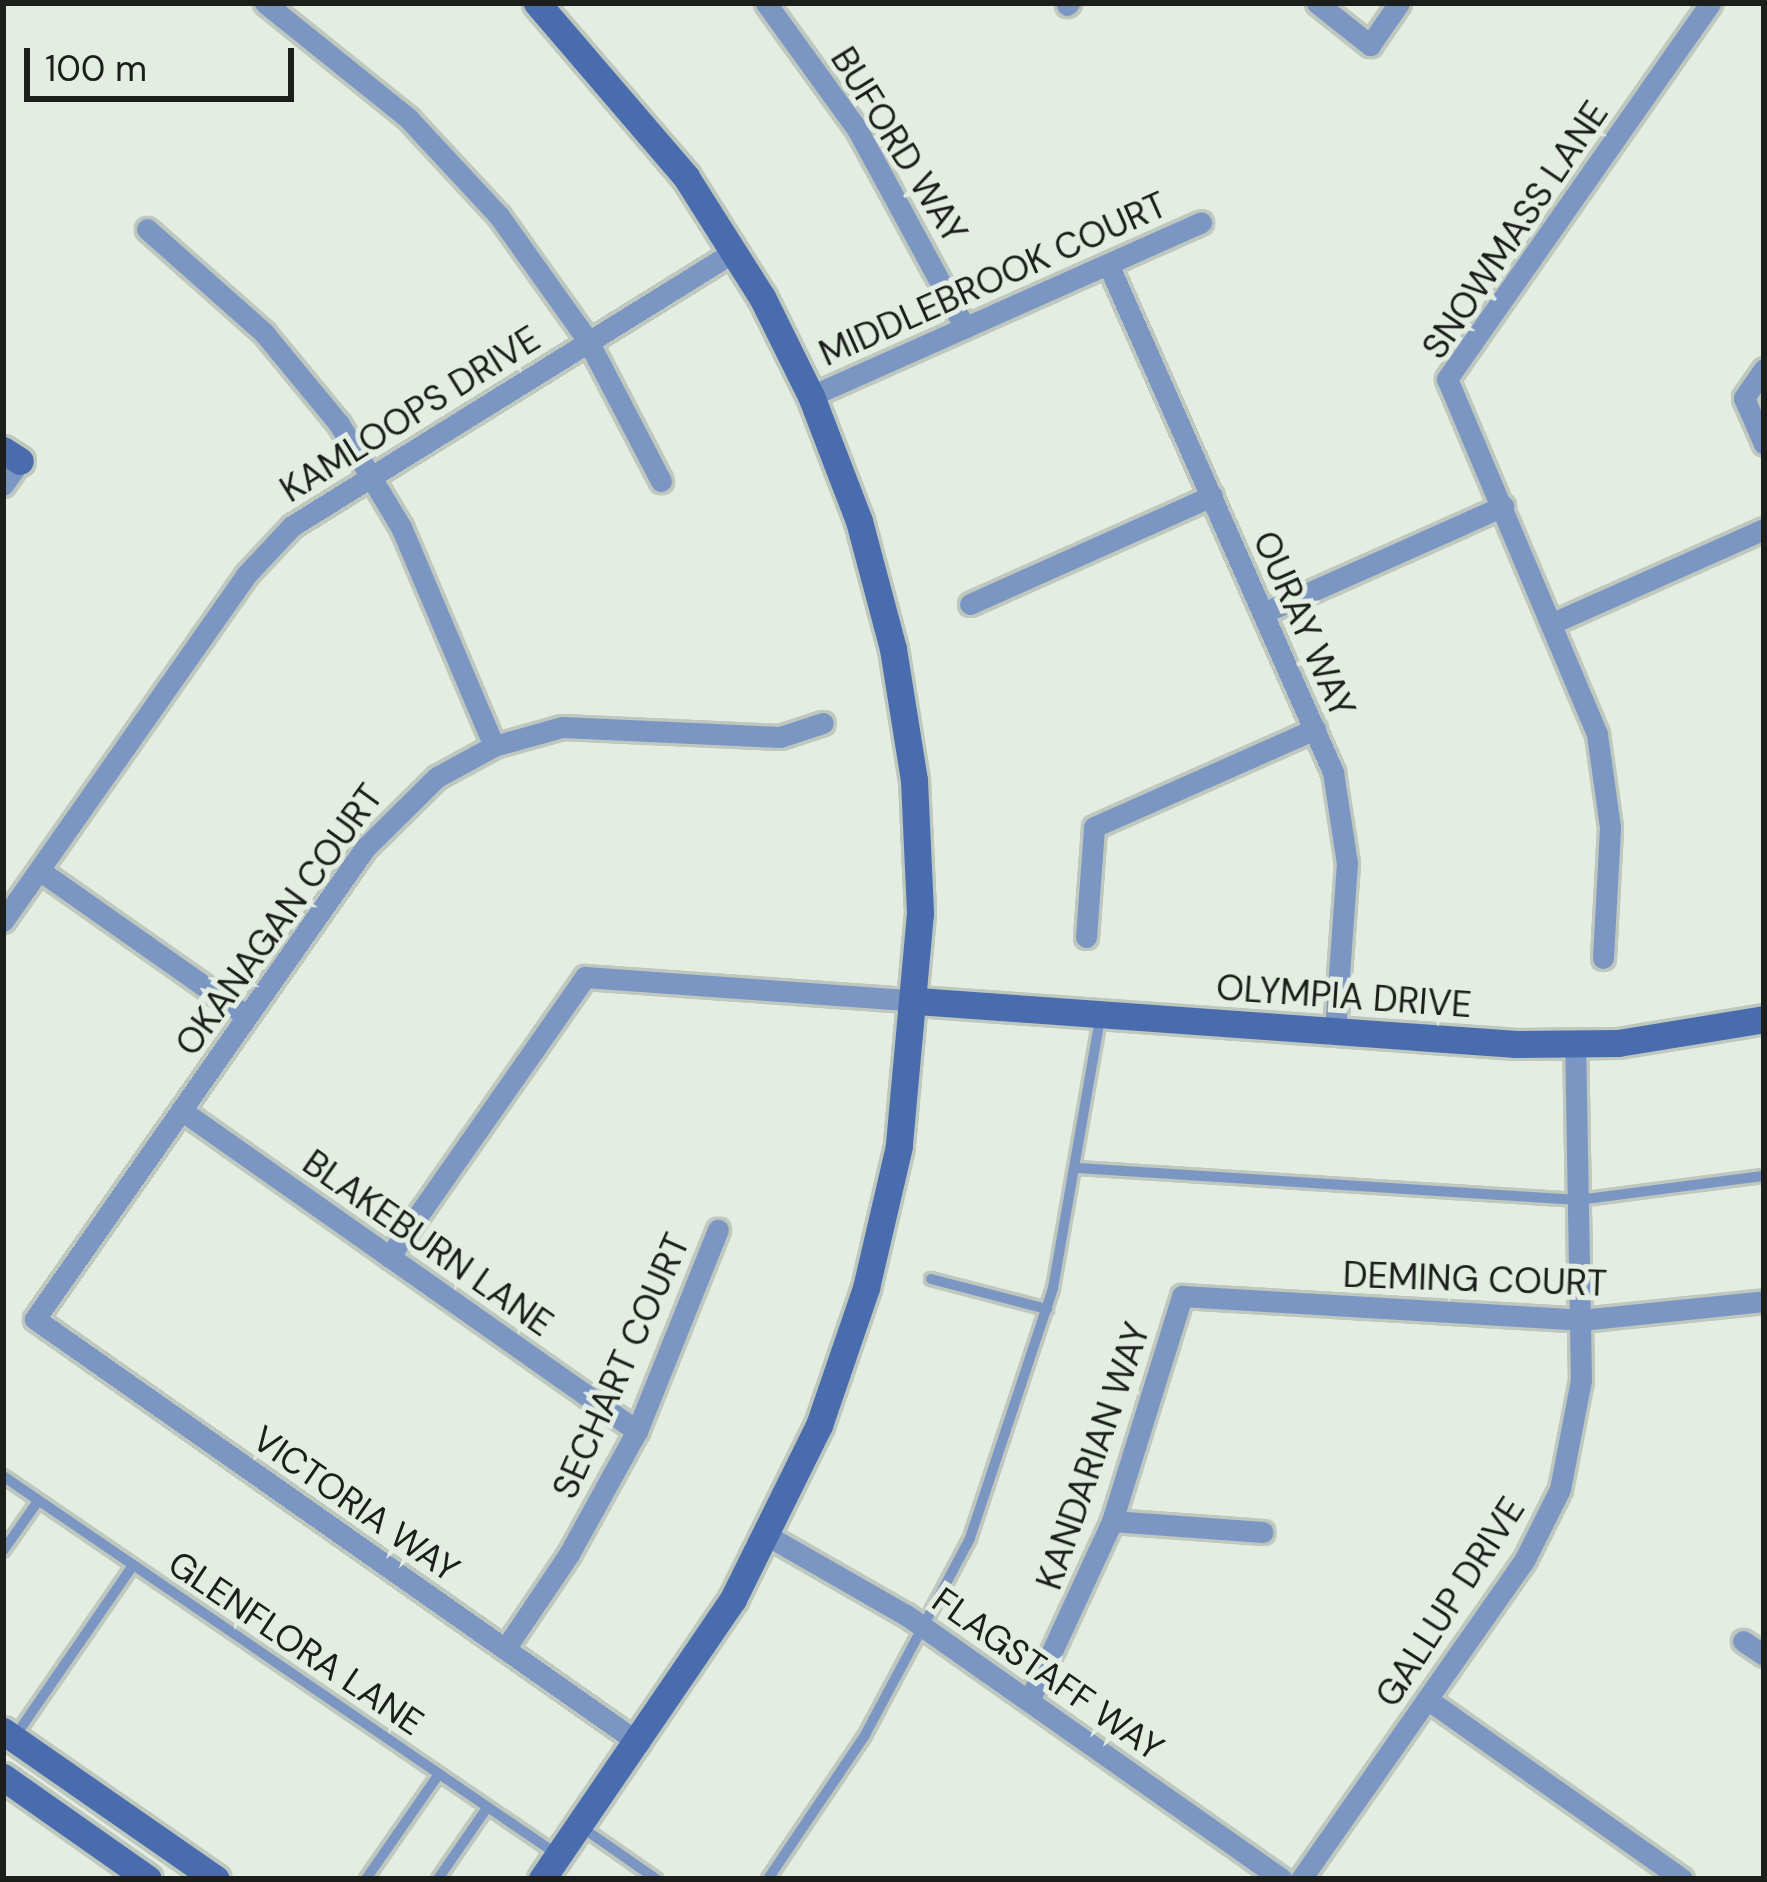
<!DOCTYPE html>
<html>
<head>
<meta charset="utf-8">
<style>
	body { margin:0 }
	#map { position:relative; width:1767px; height:1882px; overflow:hidden; background:#e3ede2; font-family:"DM Sans",sans-serif }
	div>[style] { position:absolute }
	[style*='--x'] { left:calc(var(--x)*1px); top:calc(var(--y)*1px); width:calc(var(--w)*1px); rotate:calc(var(--a)*1deg) }
	.roads { filter:drop-shadow(3px 0 #bfc8be) drop-shadow(-3px 0 #bfc8be) drop-shadow(0 3px #bfc8be) drop-shadow(0 -3px #bfc8be) }
	.lane>* { height:10px; margin:-5px; padding:0 5px; transform-origin:5px; border-radius:5px; background:#7c96c3 }
	.street>* { height:21px; margin:-10.5px; padding:0 10.5px; transform-origin:10.5px; border-radius:10.5px; background:#7c96c3 }
	.secondary>* { height:27px; margin:-13.5px; padding:0 13.5px; transform-origin:13.5px; border-radius:13.5px; background:#486cad }
	span { translate:-50% -50%; white-space:nowrap; text-align:center; line-height:1.15; -webkit-text-stroke:10px #e3ede2; paint-order:stroke }
	.street-label { font-size:36px; color:#1b1e1a }
	.frame { position:absolute; inset:0; border:6px solid #1b1e1a; pointer-events:none }
	.scale { position:absolute; left:24px; top:48px; width:270px; height:54px; box-sizing:border-box; border:6px solid #1b1e1a; border-top:0; padding-left:15px; font-size:36px; line-height:42px; white-space:nowrap; color:#1b1e1a; -webkit-text-stroke:9px #e3ede2; paint-order:stroke }
</style>
</head>
<body>
<div id="map">
	<div class="roads">
		<div class="lane">
			<i style="--x:1078;--y:1168;--w:501;--a:3.66"></i>
			<i style="--x:1578;--y:1200;--w:188;--a:-7.4"></i>
			<i style="--x:931;--y:1279;--w:120;--a:14.5"></i>
			<i style="--x:3;--y:1476;--w:668;--a:34.33"></i>
			<i style="--x:3;--y:1551;--w:61;--a:-55"></i>
			<i style="--x:16;--y:1735;--w:203;--a:-55.4"></i>
			<i style="--x:580;--y:1826;--w:93;--a:34.9"></i>
			<i style="--x:366;--y:1879;--w:128;--a:-55.2"></i>
			<i style="--x:438;--y:1879;--w:86;--a:-55.4"></i>
			<i style="--x:768;--y:1879;--w:174;--a:-56"></i>
			<i style="--x:865;--y:1735;--w:223;--a:-61.9"></i>
			<i style="--x:970;--y:1538;--w:263;--a:-71.6"></i>
			<i style="--x:1053;--y:1288;--w:274;--a:-80.1"></i>
		</div>
		<div class="street">
			<i style="--x:265;--y:3;--w:184;--a:38.8"></i>
			<i style="--x:408;--y:118;--w:134;--a:47.1"></i>
			<i style="--x:499;--y:216;--w:153;--a:54.5"></i>
			<i style="--x:588;--y:341;--w:158;--a:62.5"></i>
			<i style="--x:766;--y:3;--w:155;--a:54.2"></i>
			<i style="--x:857;--y:129;--w:226;--a:61.5"></i>
			<i style="--x:1317;--y:3;--w:68;--a:38.4"></i>
			<i style="--x:1370;--y:45;--w:51;--a:-55.4"></i>
			<i style="--x:1067;--y:5;--w:3;--a:-45"></i>
			<i style="--x:147;--y:229;--w:157;--a:41.6"></i>
			<i style="--x:264;--y:333;--w:118;--a:50.5"></i>
			<i style="--x:339;--y:424;--w:120;--a:59"></i>
			<i style="--x:401;--y:527;--w:238;--a:67"></i>
			<i style="--x:1108;--y:264;--w:556;--a:66.11"></i>
			<i style="--x:1333;--y:772;--w:92;--a:81.3"></i>
			<i style="--x:1347;--y:863;--w:168;--a:94.1"></i>
			<i style="--x:1764;--y:369;--w:35;--a:125"></i>
			<i style="--x:1744;--y:398;--w:50;--a:66.5"></i>
			<i style="--x:811;--y:396;--w:427;--a:-24"></i>
			<i style="--x:3;--y:485;--w:29;--a:-55"></i>
			<i style="--x:970;--y:604;--w:265;--a:-24.1"></i>
			<i style="--x:1263;--y:613;--w:263;--a:-24"></i>
			<i style="--x:1555;--y:622;--w:229;--a:-24"></i>
			<i style="--x:39;--y:870;--w:254;--a:35.1"></i>
			<i style="--x:3;--y:921;--w:423;--a:-54.9"></i>
			<i style="--x:246;--y:575;--w:67;--a:-46.8"></i>
			<i style="--x:292;--y:526;--w:521;--a:-31.83"></i>
			<i style="--x:1086;--y:937;--w:110;--a:-85.8"></i>
			<i style="--x:1094;--y:827;--w:242;--a:-23.9"></i>
			<i style="--x:1603;--y:958;--w:131;--a:-86.9"></i>
			<i style="--x:1610;--y:827;--w:94;--a:-98"></i>
			<i style="--x:1597;--y:734;--w:385;--a:-112.9"></i>
			<i style="--x:1447;--y:379;--w:459;--a:-55"></i>
			<i style="--x:181;--y:1110;--w:558;--a:35.14"></i>
			<i style="--x:389;--y:1257;--w:342;--a:-55"></i>
			<i style="--x:585;--y:977;--w:333;--a:4.1"></i>
			<i style="--x:1112;--y:1521;--w:151;--a:4.2"></i>
			<i style="--x:768;--y:1536;--w:159;--a:29.8"></i>
			<i style="--x:906;--y:1615;--w:459;--a:35.1"></i>
			<i style="--x:1743;--y:1641;--w:25;--a:34"></i>
			<i style="--x:505;--y:1649;--w:115;--a:-56"></i>
			<i style="--x:569;--y:1554;--w:141;--a:-61.1"></i>
			<i style="--x:637;--y:1431;--w:217;--a:-68.1"></i>
			<i style="--x:1427;--y:1699;--w:312;--a:35.2"></i>
			<i style="--x:1029;--y:1701;--w:198;--a:-65.2"></i>
			<i style="--x:1112;--y:1521;--w:236;--a:-72.7"></i>
			<i style="--x:1182;--y:1296;--w:400;--a:3.4"></i>
			<i style="--x:1581;--y:1320;--w:184;--a:-5.9"></i>
			<i style="--x:639;--y:1743;--w:738;--a:-144.93"></i>
			<i style="--x:35;--y:1319;--w:575;--a:-54.98"></i>
			<i style="--x:365;--y:848;--w:101;--a:-44.6"></i>
			<i style="--x:437;--y:777;--w:65;--a:-28.5"></i>
			<i style="--x:494;--y:746;--w:71;--a:-15.6"></i>
			<i style="--x:562;--y:727;--w:218;--a:2.6"></i>
			<i style="--x:780;--y:737;--w:45;--a:-18"></i>
			<i style="--x:1301;--y:1879;--w:388;--a:-55"></i>
			<i style="--x:1524;--y:1561;--w:80;--a:-63.4"></i>
			<i style="--x:1560;--y:1489;--w:111;--a:-79.1"></i>
			<i style="--x:1581;--y:1380;--w:335;--a:-91"></i>
		</div>
		<div class="secondary">
			<i style="--x:537;--y:3;--w:229;--a:49.4"></i>
			<i style="--x:686;--y:177;--w:142;--a:57.7"></i>
			<i style="--x:762;--y:297;--w:110;--a:63.7"></i>
			<i style="--x:811;--y:396;--w:134;--a:69"></i>
			<i style="--x:859;--y:521;--w:132;--a:75.1"></i>
			<i style="--x:893;--y:649;--w:133;--a:80.9"></i>
			<i style="--x:914;--y:780;--w:133;--a:87.4"></i>
			<i style="--x:920;--y:913;--w:234;--a:95.2"></i>
			<i style="--x:899;--y:1146;--w:146;--a:103.1"></i>
			<i style="--x:866;--y:1288;--w:145;--a:108.9"></i>
			<i style="--x:819;--y:1425;--w:194;--a:116.3"></i>
			<i style="--x:733;--y:1599;--w:339;--a:124.3"></i>
			<i style="--x:3;--y:450;--w:20;--a:33"></i>
			<i style="--x:917;--y:1001;--w:601;--a:4.11"></i>
			<i style="--x:1516;--y:1044;--w:102;--a:-0.6"></i>
			<i style="--x:1618;--y:1043;--w:148;--a:-9.3"></i>
			<i style="--x:3;--y:1731;--w:259;--a:34.8"></i>
			<i style="--x:3;--y:1777;--w:177;--a:35.1"></i>
		</div>
	</div>
	<div class="street-label">
		<span style="left:899px;top:145px;rotate:58deg">BUFORD WAY</span>
		<span style="left:1515px;top:230px;rotate:-56deg">SNOWMASS LANE</span>
		<span style="left:993px;top:279px;rotate:-24deg">MIDDLEBROOK COURT</span>
		<span style="left:410px;top:414px;rotate:-32deg">KAMLOOPS DRIVE</span>
		<span style="left:1304px;top:624px;rotate:66deg">OURAY WAY</span>
		<span style="left:279px;top:920px;rotate:-54deg">OKANAGAN COURT</span>
		<span style="left:1344px;top:996px;rotate:4deg">OLYMPIA DRIVE</span>
		<span style="left:428px;top:1243px;rotate:35deg">BLAKEBURN LANE</span>
		<span style="left:1475px;top:1279px;rotate:2deg">DEMING COURT</span>
		<span style="left:621px;top:1366px;rotate:-66deg">SECHART COURT</span>
		<span style="left:1093px;top:1456px;rotate:-71deg">KANDARIAN WAY</span>
		<span style="left:356px;top:1504px;rotate:35deg">VICTORIA WAY</span>
		<span style="left:1450px;top:1602px;rotate:-57deg">GALLUP DRIVE</span>
		<span style="left:296px;top:1643px;rotate:34deg">GLENFLORA LANE</span>
		<span style="left:1048px;top:1674px;rotate:35deg">FLAGSTAFF WAY</span>
	</div>
	<div class="frame"></div>
	<div class="scale">100 m</div>
</div>
</body>
</html>
